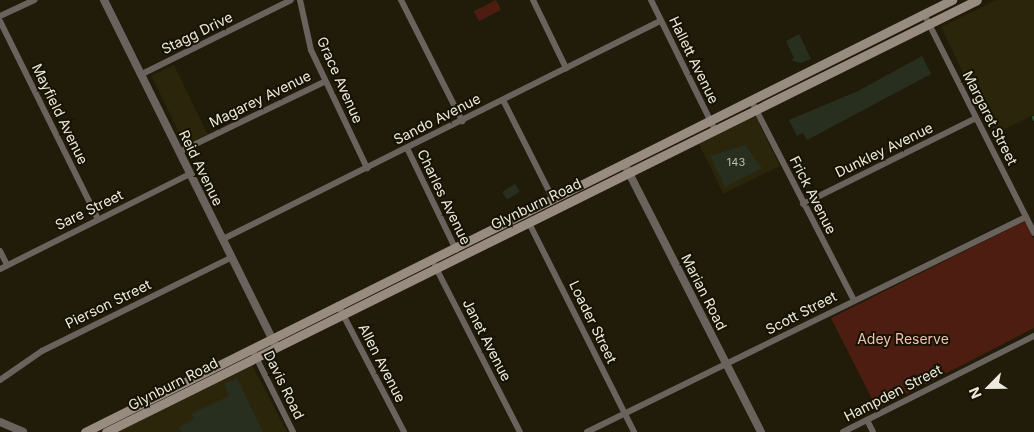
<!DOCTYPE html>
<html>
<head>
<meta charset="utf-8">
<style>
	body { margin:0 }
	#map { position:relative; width:1034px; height:432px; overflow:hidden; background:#211c0a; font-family:Inter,sans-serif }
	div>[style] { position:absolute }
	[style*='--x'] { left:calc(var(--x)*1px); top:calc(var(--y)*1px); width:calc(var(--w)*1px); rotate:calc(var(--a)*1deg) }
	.built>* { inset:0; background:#2b250c; transform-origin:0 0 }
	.green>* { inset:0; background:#4d1d11; transform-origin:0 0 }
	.stream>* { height:2px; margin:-1px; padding:0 1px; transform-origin:1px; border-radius:1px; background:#1f643d }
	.building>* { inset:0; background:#292f1e; transform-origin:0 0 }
	.minor>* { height:6px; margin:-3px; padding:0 3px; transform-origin:3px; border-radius:3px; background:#6a635d }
	.tertiary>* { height:8px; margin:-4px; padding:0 4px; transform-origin:4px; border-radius:4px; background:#6a635d }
	.secondary>* { height:9px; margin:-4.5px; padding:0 4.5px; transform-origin:4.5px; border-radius:4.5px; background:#988c81 }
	span { translate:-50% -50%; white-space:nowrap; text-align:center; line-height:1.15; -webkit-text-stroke:4px #171303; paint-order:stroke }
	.number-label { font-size:11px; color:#bbbaae }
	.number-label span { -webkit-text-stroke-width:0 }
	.street-label { font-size:14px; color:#ece9de }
	.park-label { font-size:14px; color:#f0c0b3 }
	.north { position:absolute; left:964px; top:362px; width:50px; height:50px; -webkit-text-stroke:4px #171303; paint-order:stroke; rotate:247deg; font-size:14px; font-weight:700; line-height:20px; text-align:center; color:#ece9de }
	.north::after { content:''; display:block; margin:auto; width:18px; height:22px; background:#ece9de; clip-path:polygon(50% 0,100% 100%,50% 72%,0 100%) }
</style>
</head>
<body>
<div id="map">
	<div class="built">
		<i style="clip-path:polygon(996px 0,1034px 0,1034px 115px,993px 135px,941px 27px)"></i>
		<i style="left:174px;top:65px;width:77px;height:25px;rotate:64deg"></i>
		<i style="left:754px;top:113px;width:59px;height:63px;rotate:64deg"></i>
		<i style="clip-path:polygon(252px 365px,287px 432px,116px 432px)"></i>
	</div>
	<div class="green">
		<i style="left:496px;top:0;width:11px;height:25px;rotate:63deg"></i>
		<i style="clip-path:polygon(1025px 221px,1034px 240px,1034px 328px,877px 409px,831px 318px)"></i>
	</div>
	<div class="stream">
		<i style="--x:1033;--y:117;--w:3;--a:72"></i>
	</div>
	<div class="building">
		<i style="clip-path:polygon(799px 34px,811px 59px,800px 63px,791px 60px,794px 58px,786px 41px)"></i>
		<i style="clip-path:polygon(922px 56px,931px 74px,807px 140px,803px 133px,797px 136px,789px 120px,858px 91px)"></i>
		<i style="clip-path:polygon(745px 145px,762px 168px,725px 187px,710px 156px)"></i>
		<i style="left:515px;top:184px;width:9px;height:15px;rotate:58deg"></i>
		<i style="clip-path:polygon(237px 378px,263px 432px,181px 432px,179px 427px,194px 419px,191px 414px,229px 396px,224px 384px)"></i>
	</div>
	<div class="minor">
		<i style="--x:300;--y:0;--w:51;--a:77.6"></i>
		<i style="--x:311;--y:50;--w:131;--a:64.6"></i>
		<i style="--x:401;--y:0;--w:136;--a:63.2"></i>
		<i style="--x:533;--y:0;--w:76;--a:64.1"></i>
		<i style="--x:651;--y:0;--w:145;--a:63.8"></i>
		<i style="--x:924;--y:14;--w:245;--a:63.3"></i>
		<i style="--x:0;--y:16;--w:38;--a:-25"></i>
		<i style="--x:0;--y:21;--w:221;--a:63.7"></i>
		<i style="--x:142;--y:74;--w:166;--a:-26.4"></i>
		<i style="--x:503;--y:100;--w:111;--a:63.2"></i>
		<i style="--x:751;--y:100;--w:225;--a:62.8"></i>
		<i style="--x:407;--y:148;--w:113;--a:64.3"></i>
		<i style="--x:179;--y:152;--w:161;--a:-25.8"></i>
		<i style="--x:803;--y:204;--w:193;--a:-26.4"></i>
		<i style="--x:529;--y:223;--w:234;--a:63.3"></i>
		<i style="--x:223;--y:239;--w:489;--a:-26.5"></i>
		<i style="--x:0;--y:251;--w:16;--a:63"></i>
		<i style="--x:435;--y:266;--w:186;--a:62.9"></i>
		<i style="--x:0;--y:269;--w:212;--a:-26.6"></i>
		<i style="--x:338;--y:305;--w:143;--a:62.5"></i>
		<i style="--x:252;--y:349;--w:93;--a:63.7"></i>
		<i style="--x:0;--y:380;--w:51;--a:-34.6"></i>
		<i style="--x:42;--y:351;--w:212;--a:-26.3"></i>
		<i style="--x:867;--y:420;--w:13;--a:63"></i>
		<i style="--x:587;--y:432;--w:489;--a:-26.1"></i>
		<i style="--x:843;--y:432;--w:214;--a:-26.7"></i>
	</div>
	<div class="tertiary">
		<i style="--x:104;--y:0;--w:383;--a:63.6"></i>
		<i style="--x:627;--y:169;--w:295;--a:63"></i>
		<i style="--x:0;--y:422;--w:25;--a:23"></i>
	</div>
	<div class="secondary">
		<i style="--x:85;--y:432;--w:969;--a:-26.49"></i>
		<i style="--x:106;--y:432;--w:972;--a:-26.38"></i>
	</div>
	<div class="number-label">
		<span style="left:736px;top:162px">143</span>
	</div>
	<div class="street-label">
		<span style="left:197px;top:33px;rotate:-26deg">Stagg Drive</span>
		<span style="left:694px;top:60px;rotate:64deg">Hallett Avenue</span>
		<span style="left:340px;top:80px;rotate:66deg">Grace Avenue</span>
		<span style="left:260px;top:99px;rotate:-26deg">Magarey Avenue</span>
		<span style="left:60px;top:114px;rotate:64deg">Mayfield Avenue</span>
		<span style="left:990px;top:118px;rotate:63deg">Margaret Street</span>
		<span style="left:437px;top:119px;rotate:-27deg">Sando Avenue</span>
		<span style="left:884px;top:150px;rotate:-26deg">Dunkley Avenue</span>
		<span style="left:201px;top:168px;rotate:64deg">Reid Avenue</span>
		<span style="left:813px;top:195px;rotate:63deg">Frick Avenue</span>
		<span style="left:444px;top:197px;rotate:64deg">Charles Avenue</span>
		<span style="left:536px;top:204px;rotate:-26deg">Glynburn Road</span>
		<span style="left:89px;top:210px;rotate:-26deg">Sare Street</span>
		<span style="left:704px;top:292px;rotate:63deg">Marian Road</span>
		<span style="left:108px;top:304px;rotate:-26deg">Pierson Street</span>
		<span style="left:801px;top:313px;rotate:-27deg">Scott Street</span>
		<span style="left:593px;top:322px;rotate:64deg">Loader Street</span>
		<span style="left:487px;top:340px;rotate:63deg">Janet Avenue</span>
		<span style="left:382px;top:363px;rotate:63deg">Allen Avenue</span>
		<span style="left:173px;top:384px;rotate:-27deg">Glynburn Road</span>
		<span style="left:284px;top:385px;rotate:64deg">Davis Road</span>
		<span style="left:893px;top:393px;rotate:-27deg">Hampden Street</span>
	</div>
	<div class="park-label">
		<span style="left:903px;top:339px">Adey Reserve</span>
	</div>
	<div class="north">N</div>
</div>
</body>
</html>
